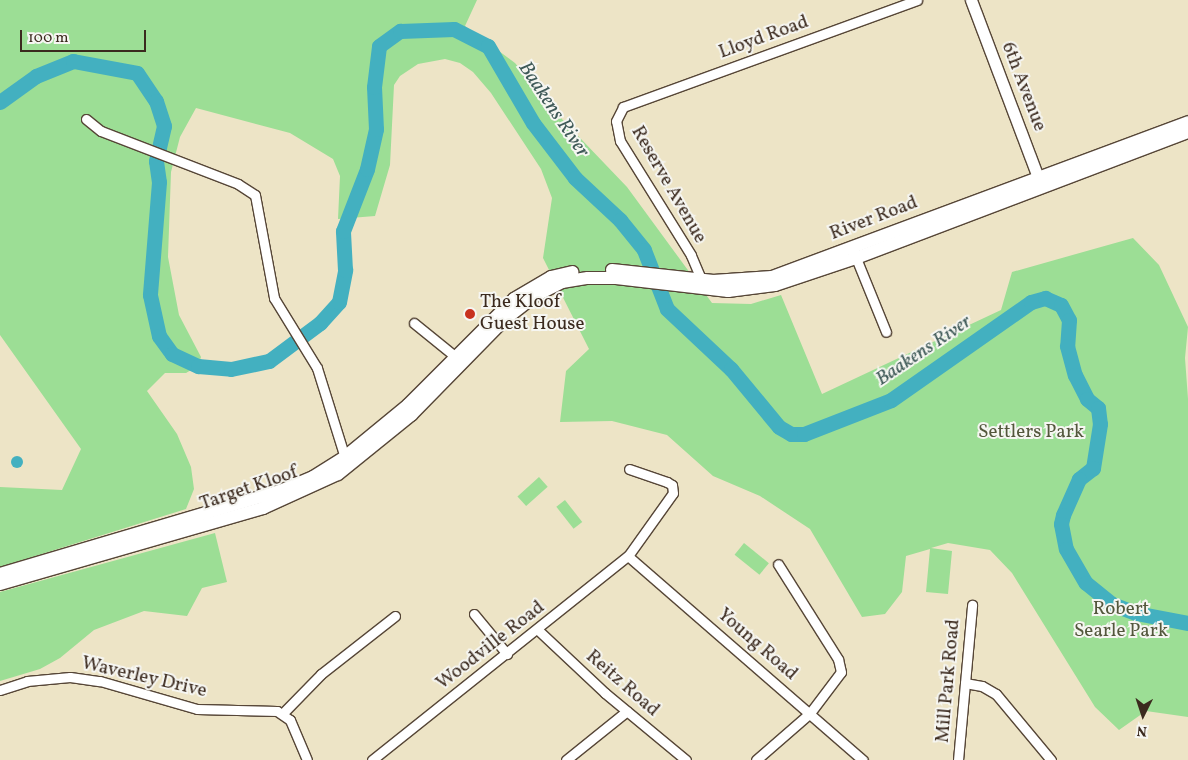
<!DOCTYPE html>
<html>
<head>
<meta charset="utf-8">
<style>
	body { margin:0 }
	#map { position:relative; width:1188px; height:760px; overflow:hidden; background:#ede4c6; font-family:Vollkorn,serif }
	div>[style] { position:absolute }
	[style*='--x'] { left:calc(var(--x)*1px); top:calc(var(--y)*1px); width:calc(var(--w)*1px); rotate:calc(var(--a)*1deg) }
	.green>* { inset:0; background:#9cde95; transform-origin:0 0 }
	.water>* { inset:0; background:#43b0c0 }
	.round { border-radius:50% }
	.river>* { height:15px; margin:-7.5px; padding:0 7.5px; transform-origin:7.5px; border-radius:7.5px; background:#43b0c0 }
	.roads { filter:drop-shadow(1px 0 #564637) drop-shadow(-1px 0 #564637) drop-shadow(0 1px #564637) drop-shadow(0 -1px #564637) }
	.minor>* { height:9px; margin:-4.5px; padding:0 4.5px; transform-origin:4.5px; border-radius:4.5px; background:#fff }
	.tertiary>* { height:11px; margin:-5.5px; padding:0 5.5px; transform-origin:5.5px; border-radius:5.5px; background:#fff }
	.secondary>* { height:12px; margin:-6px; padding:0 6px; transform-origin:6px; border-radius:6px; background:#fff }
	.dots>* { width:14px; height:14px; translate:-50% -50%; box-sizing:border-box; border:2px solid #f6f6f2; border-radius:50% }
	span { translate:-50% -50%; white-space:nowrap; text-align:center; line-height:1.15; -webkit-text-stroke:4px #f6f6f2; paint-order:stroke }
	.street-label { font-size:19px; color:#3b2a1e }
	.poi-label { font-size:19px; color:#3b2a1e }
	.left { translate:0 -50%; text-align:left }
	.park-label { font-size:19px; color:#53573c }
	.water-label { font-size:20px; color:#3e5957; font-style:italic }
	.north { position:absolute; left:1118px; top:690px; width:50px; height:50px; -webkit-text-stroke:4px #f6f6f2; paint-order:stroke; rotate:184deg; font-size:14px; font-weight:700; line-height:20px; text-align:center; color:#3b2a1e }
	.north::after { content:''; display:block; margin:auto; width:18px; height:22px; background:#3b2a1e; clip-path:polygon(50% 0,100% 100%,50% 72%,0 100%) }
	.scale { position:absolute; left:20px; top:30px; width:126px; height:22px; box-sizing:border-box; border:2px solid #3b2a1e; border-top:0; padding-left:6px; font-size:15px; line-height:18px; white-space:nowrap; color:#3b2a1e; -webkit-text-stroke:4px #f6f6f2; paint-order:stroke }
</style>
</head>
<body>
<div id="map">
	<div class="green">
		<i style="clip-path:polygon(0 0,477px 0,465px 26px,515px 63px,560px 117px,627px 187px,712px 303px,751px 304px,781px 295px,822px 394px,1001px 310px,1012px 272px,1133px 238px,1159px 265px,1188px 327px,1185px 358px,1188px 399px,1188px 717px,1146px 711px,1119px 730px,1095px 707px,1012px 573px,990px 550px,948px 543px,931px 548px,952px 551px,948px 594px,926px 592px,930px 549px,906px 556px,902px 592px,885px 614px,862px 617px,810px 529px,760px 496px,713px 476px,667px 435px,612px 421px,560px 422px,566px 371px,589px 349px,543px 258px,552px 198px,541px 169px,491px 93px,473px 72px,460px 63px,445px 59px,418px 64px,400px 76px,394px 85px,390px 165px,375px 216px,338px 219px,340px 176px,333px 159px,290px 133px,196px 108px,180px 137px,171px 172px,168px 257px,179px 315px,201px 357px,198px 366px,186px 373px,165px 373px,147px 391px,177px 434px,191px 467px,194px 489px,186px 509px,0 567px,0 487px,62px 490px,81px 449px,0 335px)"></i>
		<i style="left:539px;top:477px;width:13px;height:29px;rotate:48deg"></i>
		<i style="left:565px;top:500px;width:28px;height:11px;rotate:52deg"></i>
		<i style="clip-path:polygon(215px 533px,227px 582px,202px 588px,187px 616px,144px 611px,94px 630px,60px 658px,40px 669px,0 681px,0 592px)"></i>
		<i style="left:744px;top:543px;width:32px;height:15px;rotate:39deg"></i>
	</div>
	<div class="water">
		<i class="round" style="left:11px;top:456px;width:12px;height:12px"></i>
	</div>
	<div class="river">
		<i style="--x:0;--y:102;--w:44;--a:-35.8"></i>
		<i style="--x:36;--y:76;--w:40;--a:-22"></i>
		<i style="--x:73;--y:61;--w:65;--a:10.6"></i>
		<i style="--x:137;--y:73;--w:34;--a:56"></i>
		<i style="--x:156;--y:101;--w:26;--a:72"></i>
		<i style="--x:164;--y:126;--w:36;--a:103"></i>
		<i style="--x:156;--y:161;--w:21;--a:82"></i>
		<i style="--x:159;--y:182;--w:113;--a:94.6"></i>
		<i style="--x:150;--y:295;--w:42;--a:77.6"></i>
		<i style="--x:159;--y:336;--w:22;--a:54"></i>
		<i style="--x:172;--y:354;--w:29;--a:25"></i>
		<i style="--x:198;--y:366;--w:33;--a:5"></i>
		<i style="--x:231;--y:369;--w:39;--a:-12"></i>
		<i style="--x:269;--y:361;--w:64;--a:-36.7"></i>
		<i style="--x:320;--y:323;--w:28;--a:-48"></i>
		<i style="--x:339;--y:302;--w:33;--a:-79"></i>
		<i style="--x:345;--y:270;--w:39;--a:-93"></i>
		<i style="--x:343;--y:231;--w:66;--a:-68.8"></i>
		<i style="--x:367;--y:169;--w:41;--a:-77.3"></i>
		<i style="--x:376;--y:129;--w:42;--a:-92.7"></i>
		<i style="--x:374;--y:87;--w:41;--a:-83"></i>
		<i style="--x:379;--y:46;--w:26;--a:-36"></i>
		<i style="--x:400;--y:31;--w:54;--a:-2.1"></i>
		<i style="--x:454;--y:29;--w:38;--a:27"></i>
		<i style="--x:488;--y:46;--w:89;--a:59.7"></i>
		<i style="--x:533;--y:123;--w:69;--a:52.6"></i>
		<i style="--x:575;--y:178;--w:62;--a:43"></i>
		<i style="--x:620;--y:220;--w:38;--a:51"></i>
		<i style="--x:644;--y:250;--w:63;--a:68.7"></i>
		<i style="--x:667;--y:309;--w:88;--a:43.2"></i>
		<i style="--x:731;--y:369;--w:75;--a:50.4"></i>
		<i style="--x:779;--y:427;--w:14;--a:30"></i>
		<i style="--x:791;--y:434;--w:13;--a:0"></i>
		<i style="--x:804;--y:434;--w:93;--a:-21.3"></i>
		<i style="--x:891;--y:400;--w:171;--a:-35"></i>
		<i style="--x:1031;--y:302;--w:15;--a:-16"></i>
		<i style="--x:1045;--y:298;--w:17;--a:24"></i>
		<i style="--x:1061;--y:305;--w:17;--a:62"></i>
		<i style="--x:1069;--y:320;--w:26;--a:94"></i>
		<i style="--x:1067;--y:346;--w:30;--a:75"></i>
		<i style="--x:1075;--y:375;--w:27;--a:63"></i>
		<i style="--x:1087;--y:399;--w:14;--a:39"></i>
		<i style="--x:1098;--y:408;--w:16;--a:83"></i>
		<i style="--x:1100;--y:424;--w:45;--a:99"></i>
		<i style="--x:1093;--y:468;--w:18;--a:142"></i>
		<i style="--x:1079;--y:479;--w:39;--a:114"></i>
		<i style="--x:1063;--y:515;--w:9;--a:103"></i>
		<i style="--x:1061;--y:524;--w:25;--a:79"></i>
		<i style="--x:1066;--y:549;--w:39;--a:60"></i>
		<i style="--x:1086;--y:583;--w:33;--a:39"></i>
		<i style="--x:1112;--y:604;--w:26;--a:21"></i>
		<i style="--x:1136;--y:613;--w:53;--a:10.9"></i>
	</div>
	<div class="roads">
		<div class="minor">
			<i style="--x:86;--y:119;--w:19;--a:39"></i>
			<i style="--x:101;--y:131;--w:147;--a:21.1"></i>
			<i style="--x:238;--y:184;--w:20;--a:33"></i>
			<i style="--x:255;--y:195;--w:105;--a:79.5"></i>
			<i style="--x:274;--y:298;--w:82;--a:58.4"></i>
			<i style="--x:317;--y:368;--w:97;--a:72.7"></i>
			<i style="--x:854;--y:253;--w:85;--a:67.9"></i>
			<i style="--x:701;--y:279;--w:26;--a:-113"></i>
			<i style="--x:691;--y:255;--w:134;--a:-121.9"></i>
			<i style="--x:620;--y:141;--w:20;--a:-101"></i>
			<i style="--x:616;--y:121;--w:16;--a:-63"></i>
			<i style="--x:623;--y:107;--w:313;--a:-20"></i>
			<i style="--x:414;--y:323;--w:55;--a:39.1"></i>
			<i style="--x:628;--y:556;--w:311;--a:41"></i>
			<i style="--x:474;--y:614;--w:52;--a:50.5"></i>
			<i style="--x:538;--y:630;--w:92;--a:43.2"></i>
			<i style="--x:605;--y:693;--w:105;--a:39.6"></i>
			<i style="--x:965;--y:683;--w:17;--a:10"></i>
			<i style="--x:982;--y:686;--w:16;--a:30"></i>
			<i style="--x:996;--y:694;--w:86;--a:50.2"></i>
			<i style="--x:0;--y:690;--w:28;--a:-18"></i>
			<i style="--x:27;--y:681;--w:43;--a:-5.3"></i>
			<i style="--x:70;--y:677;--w:30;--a:8"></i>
			<i style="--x:100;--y:681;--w:101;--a:16.1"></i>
			<i style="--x:197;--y:709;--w:80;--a:1.4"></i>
			<i style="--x:277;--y:711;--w:16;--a:35"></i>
			<i style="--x:290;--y:720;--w:43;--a:67"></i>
			<i style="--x:283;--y:713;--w:54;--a:-45.7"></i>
			<i style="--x:321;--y:674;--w:94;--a:-38.1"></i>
			<i style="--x:372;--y:760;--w:327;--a:-38.6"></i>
			<i style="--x:628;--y:556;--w:77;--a:-54.5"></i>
			<i style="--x:673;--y:493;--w:8;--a:-97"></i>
			<i style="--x:672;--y:485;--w:6;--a:-149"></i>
			<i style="--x:667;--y:482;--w:40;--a:-161.1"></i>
			<i style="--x:566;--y:760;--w:78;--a:-38.8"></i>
			<i style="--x:756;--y:760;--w:72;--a:-41"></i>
			<i style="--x:810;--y:713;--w:51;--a:-52.9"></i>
			<i style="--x:841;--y:672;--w:13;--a:-103"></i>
			<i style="--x:838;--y:659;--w:112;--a:-122.3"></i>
			<i style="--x:958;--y:760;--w:156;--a:-84.8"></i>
		</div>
		<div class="tertiary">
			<i style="--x:971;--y:0;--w:198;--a:69.3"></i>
		</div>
		<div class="secondary">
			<i style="--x:612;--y:270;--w:102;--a:6.2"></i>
			<i style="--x:713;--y:281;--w:59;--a:-3.9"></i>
			<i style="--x:772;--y:277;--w:444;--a:-20.4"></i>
			<i style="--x:0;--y:574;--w:292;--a:-16.5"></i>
			<i style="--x:280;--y:491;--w:36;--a:-23"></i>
			<i style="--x:313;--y:477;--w:38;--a:-32"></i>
			<i style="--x:345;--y:457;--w:82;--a:-39.5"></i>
			<i style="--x:408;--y:405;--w:150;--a:-45"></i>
			<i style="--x:514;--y:299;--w:43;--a:-30.7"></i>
			<i style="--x:551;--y:277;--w:22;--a:-13"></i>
			<i style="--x:0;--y:584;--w:274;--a:-16.1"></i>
			<i style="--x:263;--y:508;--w:82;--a:-24.4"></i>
			<i style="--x:338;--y:474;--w:94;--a:-38.9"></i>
			<i style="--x:411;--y:415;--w:133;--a:-45.6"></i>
			<i style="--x:504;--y:320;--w:37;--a:-38"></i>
			<i style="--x:533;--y:297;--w:33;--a:-27"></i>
			<i style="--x:562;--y:282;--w:26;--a:-9"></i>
			<i style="--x:588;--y:278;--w:28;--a:0"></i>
			<i style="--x:616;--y:278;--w:113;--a:6.6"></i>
			<i style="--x:728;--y:291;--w:47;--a:-7.3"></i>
			<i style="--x:775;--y:285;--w:85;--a:-18.4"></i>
			<i style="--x:856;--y:258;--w:355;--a:-20.8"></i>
		</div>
	</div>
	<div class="dots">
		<i style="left:470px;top:314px;background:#c8321e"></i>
	</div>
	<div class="street-label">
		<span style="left:764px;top:38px;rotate:-20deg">Lloyd Road</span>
		<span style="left:1023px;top:87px;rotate:69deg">6th Avenue</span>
		<span style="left:668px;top:185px;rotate:60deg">Reserve Avenue</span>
		<span style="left:874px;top:219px;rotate:-21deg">River Road</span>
		<span style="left:249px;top:489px;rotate:-19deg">Target Kloof</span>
		<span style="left:757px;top:645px;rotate:41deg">Young Road</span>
		<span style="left:491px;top:646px;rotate:-38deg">Woodville Road</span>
		<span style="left:144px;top:678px;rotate:13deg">Waverley Drive</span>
		<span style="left:949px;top:681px;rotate:-85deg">Mill Park Road</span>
		<span style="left:622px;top:684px;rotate:41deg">Reitz Road</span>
	</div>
	<div class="poi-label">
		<span class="left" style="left:480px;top:314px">The Kloof<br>Guest House</span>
	</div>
	<div class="park-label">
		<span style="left:1031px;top:433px">Settlers Park</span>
		<span style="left:1121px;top:621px">Robert<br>Searle Park</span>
	</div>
	<div class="water-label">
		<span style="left:553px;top:110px;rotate:56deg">Baakens River</span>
		<span style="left:924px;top:351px;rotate:-34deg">Baakens River</span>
	</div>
	<div class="north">N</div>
	<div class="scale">100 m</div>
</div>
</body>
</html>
